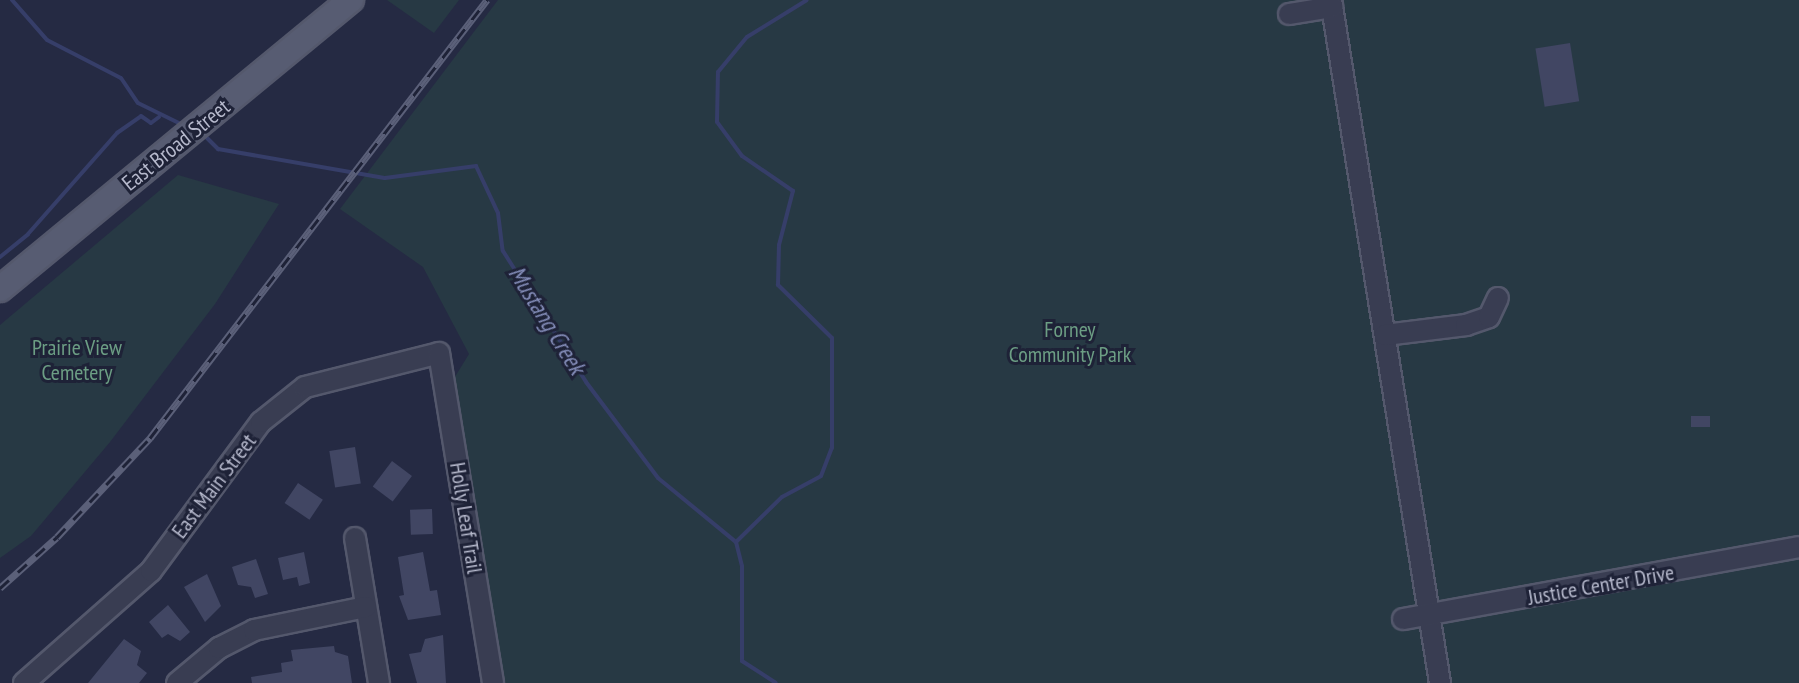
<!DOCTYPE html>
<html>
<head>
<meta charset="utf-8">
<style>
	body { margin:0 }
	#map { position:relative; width:1799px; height:683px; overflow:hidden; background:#252a43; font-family:"PT Sans Narrow",sans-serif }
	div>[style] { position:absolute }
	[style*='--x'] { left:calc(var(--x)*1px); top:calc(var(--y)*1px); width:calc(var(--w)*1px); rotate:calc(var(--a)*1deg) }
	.green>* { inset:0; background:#273944 }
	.stream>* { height:4px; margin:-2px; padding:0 2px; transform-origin:2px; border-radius:2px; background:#363e69 }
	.building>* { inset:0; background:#414663; transform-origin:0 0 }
	.roads { filter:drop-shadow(2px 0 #54586c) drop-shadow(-2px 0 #54586c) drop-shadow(0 2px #54586c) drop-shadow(0 -2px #54586c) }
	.minor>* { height:20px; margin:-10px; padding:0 10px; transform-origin:10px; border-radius:10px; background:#393d52 }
	.major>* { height:24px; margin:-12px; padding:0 12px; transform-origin:12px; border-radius:12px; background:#575c72 }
	.rail>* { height:7px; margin-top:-3.5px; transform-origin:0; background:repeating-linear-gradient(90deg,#1e2237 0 12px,#5b6079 0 24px); box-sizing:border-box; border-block:2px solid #5b6079 }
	span { translate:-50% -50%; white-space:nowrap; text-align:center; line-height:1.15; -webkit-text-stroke:6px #1e2237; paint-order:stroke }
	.street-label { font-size:22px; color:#b6b9cc }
	.park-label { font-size:22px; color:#6c9e84 }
	.water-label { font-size:24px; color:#848db9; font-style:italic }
</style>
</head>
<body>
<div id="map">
	<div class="green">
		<i style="clip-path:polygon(387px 0,459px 0,434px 33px)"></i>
		<i style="clip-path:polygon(498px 0,1799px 0,1799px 683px,502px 683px,453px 380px,469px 354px,423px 267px,340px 209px)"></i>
		<i style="clip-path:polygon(178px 175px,279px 204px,215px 304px,110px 442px,31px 536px,0 558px,0 325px)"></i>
	</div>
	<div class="stream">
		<i style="--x:12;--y:0;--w:53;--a:48.8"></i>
		<i style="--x:47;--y:40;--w:83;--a:27.2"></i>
		<i style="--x:121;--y:78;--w:30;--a:56"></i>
		<i style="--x:138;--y:103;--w:50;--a:26.1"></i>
		<i style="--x:202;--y:133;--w:23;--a:45"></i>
		<i style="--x:218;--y:149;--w:169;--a:9.9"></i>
		<i style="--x:385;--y:178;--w:92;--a:-7.5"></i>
		<i style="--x:476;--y:166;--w:52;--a:64.9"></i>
		<i style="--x:498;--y:213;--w:38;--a:83"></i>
		<i style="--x:503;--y:251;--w:155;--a:57.6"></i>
		<i style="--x:586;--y:382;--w:120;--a:53.1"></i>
		<i style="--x:658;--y:478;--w:101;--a:39.4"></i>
		<i style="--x:736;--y:542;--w:25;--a:76"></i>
		<i style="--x:742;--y:566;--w:95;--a:90"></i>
		<i style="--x:742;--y:661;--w:40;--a:32.9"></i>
		<i style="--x:0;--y:257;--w:36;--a:-39"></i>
		<i style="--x:28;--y:234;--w:135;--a:-48.6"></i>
		<i style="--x:117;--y:133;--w:29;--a:-35"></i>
		<i style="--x:141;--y:116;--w:12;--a:35"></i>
		<i style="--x:151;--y:123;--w:10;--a:-37"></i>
		<i style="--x:737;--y:541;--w:63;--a:-44.4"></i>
		<i style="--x:782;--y:497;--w:44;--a:-28.3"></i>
		<i style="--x:821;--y:476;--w:30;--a:-69"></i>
		<i style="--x:832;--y:448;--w:110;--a:-90"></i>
		<i style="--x:832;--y:338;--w:76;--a:-135.5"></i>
		<i style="--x:778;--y:285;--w:40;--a:-88.6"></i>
		<i style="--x:779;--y:245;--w:56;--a:-75.5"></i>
		<i style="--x:793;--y:191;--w:62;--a:-145.5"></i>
		<i style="--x:742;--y:156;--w:42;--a:-126.3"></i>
		<i style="--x:717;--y:122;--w:50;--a:-88.9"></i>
		<i style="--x:718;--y:72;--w:45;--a:-50.4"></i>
		<i style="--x:747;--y:37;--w:70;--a:-31.7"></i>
	</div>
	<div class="building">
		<i style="left:1570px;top:43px;width:59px;height:35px;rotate:81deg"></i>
		<i style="left:1691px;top:416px;width:19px;height:11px"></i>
		<i style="left:355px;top:447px;width:37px;height:26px;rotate:81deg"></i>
		<i style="left:392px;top:461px;width:25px;height:32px;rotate:37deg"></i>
		<i style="left:298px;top:483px;width:30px;height:24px;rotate:34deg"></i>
		<i style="left:432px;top:509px;width:25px;height:22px;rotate:88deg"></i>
		<i style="clip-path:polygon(304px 552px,310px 583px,299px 586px,297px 577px,283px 580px,278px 558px)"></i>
		<i style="clip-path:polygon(423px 552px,430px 591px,437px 590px,441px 615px,408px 620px,399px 596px,404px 595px,398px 557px)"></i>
		<i style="clip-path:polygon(256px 559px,268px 594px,255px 598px,251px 587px,238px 585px,232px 567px)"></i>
		<i style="clip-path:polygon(207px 574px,221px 606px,205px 622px,184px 587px)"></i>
		<i style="clip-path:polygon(168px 605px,190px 632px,180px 641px,168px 634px,162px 638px,149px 622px)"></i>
		<i style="clip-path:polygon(443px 635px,446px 683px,417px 683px,409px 654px,421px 652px,425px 639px)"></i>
		<i style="clip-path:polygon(124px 639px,141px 651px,137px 665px,147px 673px,139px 683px,88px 683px)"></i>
		<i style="clip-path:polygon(334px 646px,335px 652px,348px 656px,352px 683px,252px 683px,251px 677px,282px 672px,281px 663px,293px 661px,291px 650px)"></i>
	</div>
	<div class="roads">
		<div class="minor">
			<i style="--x:1331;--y:0;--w:692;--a:80.93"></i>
			<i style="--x:1289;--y:14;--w:44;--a:-9.2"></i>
			<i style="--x:1385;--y:335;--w:82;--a:-7"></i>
			<i style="--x:1466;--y:325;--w:24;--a:-19"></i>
			<i style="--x:1489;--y:317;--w:21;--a:-65"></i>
			<i style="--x:355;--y:538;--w:147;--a:80.6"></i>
			<i style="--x:1403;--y:619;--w:402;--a:-10.3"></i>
			<i style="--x:24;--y:683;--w:169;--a:-41.4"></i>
			<i style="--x:151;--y:571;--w:185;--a:-53.6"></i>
			<i style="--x:261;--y:422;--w:56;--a:-38.5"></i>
			<i style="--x:305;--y:387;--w:138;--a:-14.2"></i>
			<i style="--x:439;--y:353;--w:334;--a:80.7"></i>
			<i style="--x:177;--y:683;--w:55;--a:-39.8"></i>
			<i style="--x:219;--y:648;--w:39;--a:-27"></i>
			<i style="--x:254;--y:630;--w:114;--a:-11.6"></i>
		</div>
		<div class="major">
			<i style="--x:0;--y:289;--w:455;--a:-39.5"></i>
		</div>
	</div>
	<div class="rail">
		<i style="--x:0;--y:588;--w:76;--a:-41.8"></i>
		<i style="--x:57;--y:537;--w:136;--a:-46.8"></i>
		<i style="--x:150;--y:438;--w:553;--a:-52.43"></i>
	</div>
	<div class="street-label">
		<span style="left:176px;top:145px;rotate:-39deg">East Broad Street</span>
		<span style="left:214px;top:486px;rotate:-53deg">East Main Street</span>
		<span style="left:466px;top:518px;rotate:81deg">Holly Leaf Trail</span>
		<span style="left:1601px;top:585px;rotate:-10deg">Justice Center Drive</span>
	</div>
	<div class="park-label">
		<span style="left:1070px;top:342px">Forney<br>Community Park</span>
		<span style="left:77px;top:360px">Prairie View<br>Cemetery</span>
	</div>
	<div class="water-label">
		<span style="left:547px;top:320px;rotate:58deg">Mustang Creek</span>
	</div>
</div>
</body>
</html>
